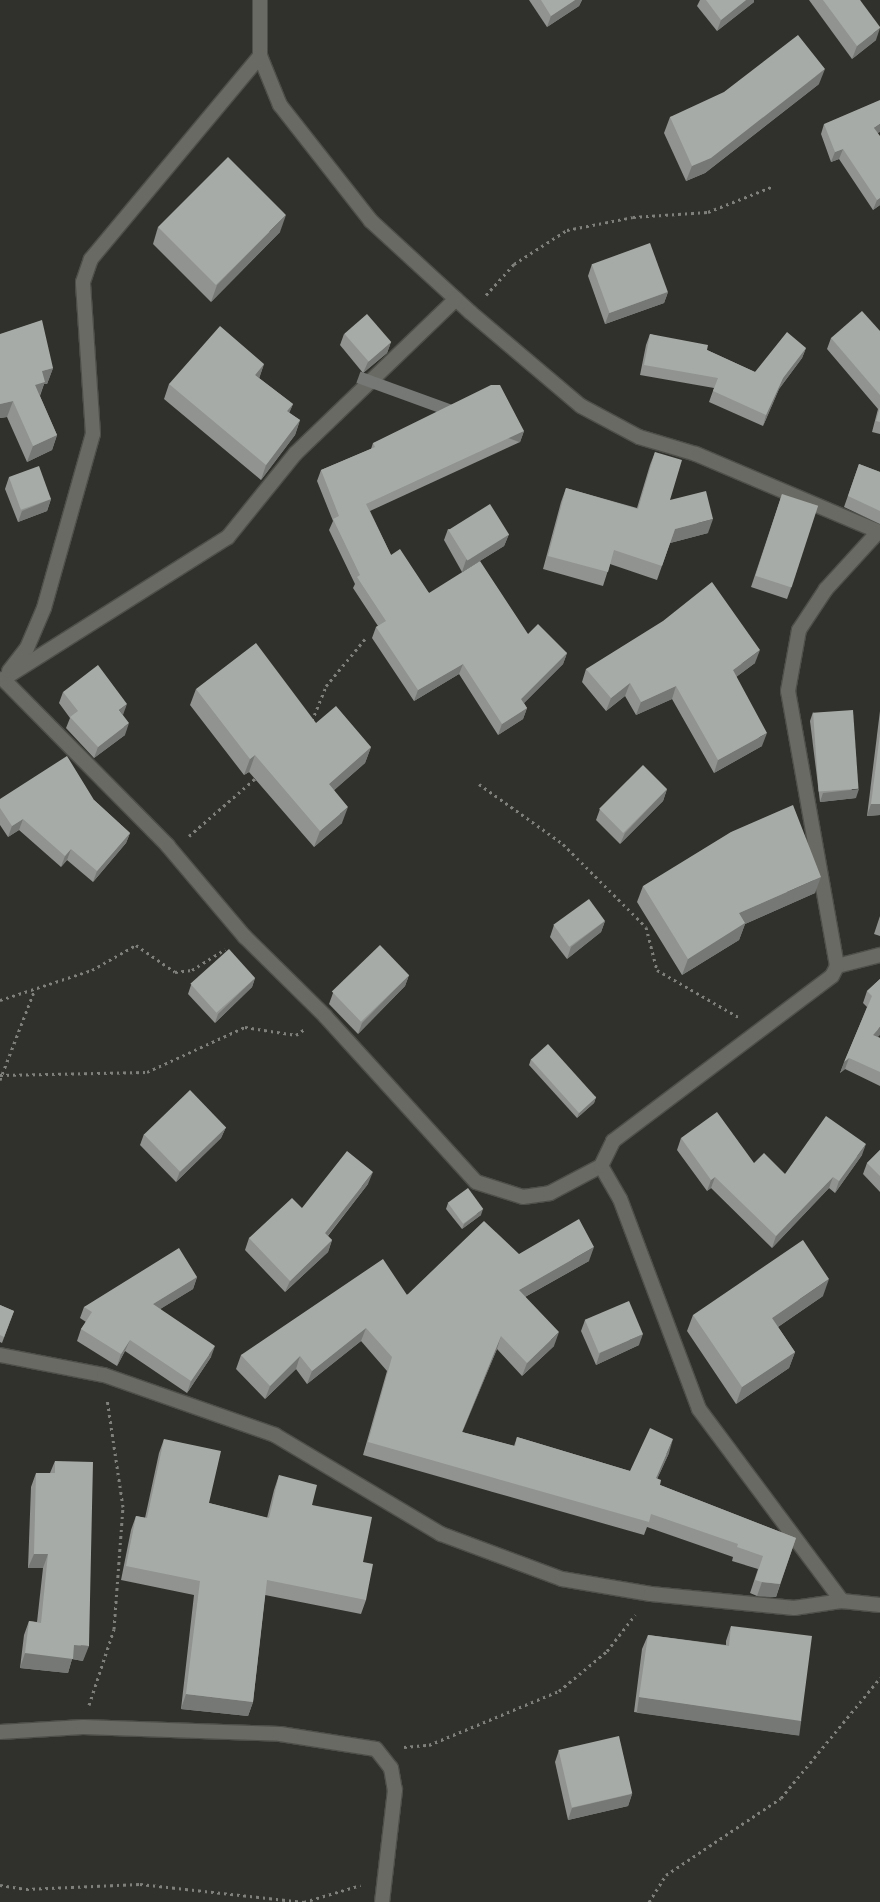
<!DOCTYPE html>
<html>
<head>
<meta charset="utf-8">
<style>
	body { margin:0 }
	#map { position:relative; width:880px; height:1902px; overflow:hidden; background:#30312c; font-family:"Times New Roman",serif }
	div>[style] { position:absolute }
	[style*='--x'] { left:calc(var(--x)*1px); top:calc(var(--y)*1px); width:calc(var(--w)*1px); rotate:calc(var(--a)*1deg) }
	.path>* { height:3px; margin-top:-1.5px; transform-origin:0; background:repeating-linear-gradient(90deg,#7f807c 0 2.5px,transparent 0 6.5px) }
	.roads { filter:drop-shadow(1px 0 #4e4f4a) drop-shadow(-1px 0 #4e4f4a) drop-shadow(0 1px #4e4f4a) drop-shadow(0 -1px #4e4f4a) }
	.minor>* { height:14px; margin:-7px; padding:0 7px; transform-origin:7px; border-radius:7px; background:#6a6a64 }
	.wall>* { inset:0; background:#909390 }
	.shaded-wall>* { inset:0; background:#757875; transform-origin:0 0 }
	.building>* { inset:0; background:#a7aba7; transform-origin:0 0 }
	span { translate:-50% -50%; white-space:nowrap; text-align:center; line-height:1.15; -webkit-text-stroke:5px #181816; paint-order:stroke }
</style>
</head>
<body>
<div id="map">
	<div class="path">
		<i style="--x:486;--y:295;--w:42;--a:-47.9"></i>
		<i style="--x:514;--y:264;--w:63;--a:-32.7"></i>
		<i style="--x:567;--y:230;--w:67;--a:-11.1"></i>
		<i style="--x:633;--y:217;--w:75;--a:-3.8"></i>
		<i style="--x:708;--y:212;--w:71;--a:-21.5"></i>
		<i style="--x:312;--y:721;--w:38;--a:-68"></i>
		<i style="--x:326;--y:686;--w:61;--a:-50.3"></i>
		<i style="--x:479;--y:784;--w:103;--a:35.5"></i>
		<i style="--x:563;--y:844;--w:117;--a:45"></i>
		<i style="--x:646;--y:927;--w:44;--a:75.7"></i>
		<i style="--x:657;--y:970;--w:96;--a:30"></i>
		<i style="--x:189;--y:836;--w:91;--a:-41"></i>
		<i style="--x:0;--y:1000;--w:97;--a:-18.1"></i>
		<i style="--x:92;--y:970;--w:51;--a:-29.6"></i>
		<i style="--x:136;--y:945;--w:47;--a:34.7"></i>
		<i style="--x:175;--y:972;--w:17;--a:-7"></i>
		<i style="--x:192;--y:970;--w:39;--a:-32"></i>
		<i style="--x:0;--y:1075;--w:147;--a:-1.2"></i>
		<i style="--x:147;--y:1072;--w:108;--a:-24.7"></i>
		<i style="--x:245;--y:1027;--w:52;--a:8.9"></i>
		<i style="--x:296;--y:1035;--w:11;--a:-34"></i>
		<i style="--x:0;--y:1080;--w:97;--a:-69"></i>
		<i style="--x:89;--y:1705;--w:80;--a:-71.8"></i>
		<i style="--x:114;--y:1629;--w:122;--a:-85.8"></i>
		<i style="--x:123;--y:1507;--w:109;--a:-98.4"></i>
		<i style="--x:404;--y:1747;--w:25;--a:-5"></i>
		<i style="--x:429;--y:1745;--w:141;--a:-22.6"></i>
		<i style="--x:559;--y:1691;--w:62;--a:-39.8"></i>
		<i style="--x:607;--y:1651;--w:46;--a:-52.1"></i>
		<i style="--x:0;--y:1885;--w:26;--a:9"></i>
		<i style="--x:26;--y:1889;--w:114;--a:-2.5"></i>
		<i style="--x:140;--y:1884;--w:165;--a:6.3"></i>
		<i style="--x:304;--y:1902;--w:59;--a:-16.6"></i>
		<i style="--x:649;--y:1902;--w:32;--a:-58"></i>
		<i style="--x:666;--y:1875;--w:138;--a:-33.8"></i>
		<i style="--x:781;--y:1798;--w:156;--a:-50.5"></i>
	</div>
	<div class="roads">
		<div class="minor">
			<i style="--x:260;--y:0;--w:56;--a:90"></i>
			<i style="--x:260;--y:56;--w:53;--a:67.8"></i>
			<i style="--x:280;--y:105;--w:147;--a:51.9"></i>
			<i style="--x:371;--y:221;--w:134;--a:42.6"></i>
			<i style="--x:470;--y:312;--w:145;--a:40.3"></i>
			<i style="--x:581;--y:406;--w:66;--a:28.1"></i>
			<i style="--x:639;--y:437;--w:59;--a:16.6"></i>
			<i style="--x:696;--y:454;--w:200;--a:23"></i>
			<i style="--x:456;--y:299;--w:223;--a:136.1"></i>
			<i style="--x:295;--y:454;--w:107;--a:128.9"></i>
			<i style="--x:228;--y:537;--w:266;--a:147.7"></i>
			<i style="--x:3;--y:679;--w:235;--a:45.3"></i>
			<i style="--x:168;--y:846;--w:119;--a:49.8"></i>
			<i style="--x:245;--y:937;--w:112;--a:44.6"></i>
			<i style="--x:325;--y:1016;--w:224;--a:47.7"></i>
			<i style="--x:476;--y:1182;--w:49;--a:17.7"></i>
			<i style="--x:523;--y:1197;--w:27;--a:-8"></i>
			<i style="--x:550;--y:1193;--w:58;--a:-27.9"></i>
			<i style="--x:9;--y:671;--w:29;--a:-52"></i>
			<i style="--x:27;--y:648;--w:43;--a:-67"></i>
			<i style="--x:44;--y:608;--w:181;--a:-74.3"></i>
			<i style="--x:93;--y:434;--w:152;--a:-93.8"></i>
			<i style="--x:83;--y:282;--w:24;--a:-71"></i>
			<i style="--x:91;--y:259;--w:264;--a:-50.2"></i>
			<i style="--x:837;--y:966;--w:44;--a:-14.3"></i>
			<i style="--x:0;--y:1355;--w:106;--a:10.9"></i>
			<i style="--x:104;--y:1375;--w:181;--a:19.3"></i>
			<i style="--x:275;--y:1435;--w:193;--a:30.8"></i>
			<i style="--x:441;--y:1534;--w:129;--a:20.4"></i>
			<i style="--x:562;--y:1579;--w:90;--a:9.6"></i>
			<i style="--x:651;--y:1594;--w:144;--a:5.6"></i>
			<i style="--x:794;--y:1608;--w:49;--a:-8.3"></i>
			<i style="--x:842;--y:1601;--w:38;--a:6"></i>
			<i style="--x:842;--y:1601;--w:239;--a:-126.7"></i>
			<i style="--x:699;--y:1409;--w:224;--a:-110.6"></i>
			<i style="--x:620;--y:1199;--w:38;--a:-120"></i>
			<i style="--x:601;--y:1166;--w:28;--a:-64"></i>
			<i style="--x:613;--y:1141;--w:274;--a:-37"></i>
			<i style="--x:832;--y:976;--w:11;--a:-63"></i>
			<i style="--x:837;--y:966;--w:279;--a:-100.1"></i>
			<i style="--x:788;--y:691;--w:62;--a:-79.8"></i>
			<i style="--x:799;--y:630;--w:49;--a:-56.6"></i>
			<i style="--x:826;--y:589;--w:77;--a:-47.6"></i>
			<i style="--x:0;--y:1732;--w:83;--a:-3.4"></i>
			<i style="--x:83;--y:1727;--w:197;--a:2"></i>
			<i style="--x:280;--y:1734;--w:97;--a:8.9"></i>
			<i style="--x:376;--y:1749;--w:24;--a:52"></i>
			<i style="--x:391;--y:1768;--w:22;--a:80"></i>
			<i style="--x:395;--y:1790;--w:113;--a:96.6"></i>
		</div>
	</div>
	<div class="wall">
		<i style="clip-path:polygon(529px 0,582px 0,579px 6px,547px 27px)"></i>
		<i style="clip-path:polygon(700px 0,754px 0,754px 2px,717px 31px,697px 6px)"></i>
		<i style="clip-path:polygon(809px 0,860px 0,876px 40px,852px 59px)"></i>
		<i style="clip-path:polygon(819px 84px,705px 173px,686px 181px,664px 133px,670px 117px)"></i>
		<i style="clip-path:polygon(824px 124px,878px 133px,880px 205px,873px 210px,839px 159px,831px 162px,821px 134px)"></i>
		<i style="clip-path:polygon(158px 227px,280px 232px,211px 302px,153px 244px)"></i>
		<i style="clip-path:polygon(592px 264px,668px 292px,664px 303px,605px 324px,588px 276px)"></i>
		<i style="clip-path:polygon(880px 331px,880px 434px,872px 432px,878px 409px,827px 349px,831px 338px)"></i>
		<i style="clip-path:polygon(0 334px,53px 368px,47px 384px,44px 384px,40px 396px,57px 435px,52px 450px,27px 462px,7px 417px,0 418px)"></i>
		<i style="clip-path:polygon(344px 334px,391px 342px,387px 353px,363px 373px,340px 345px)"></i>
		<i style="clip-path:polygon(650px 334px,707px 350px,755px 372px,806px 348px,802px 358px,779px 389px,763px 426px,709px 402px,714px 388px,640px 375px,646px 345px)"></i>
		<i style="clip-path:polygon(264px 364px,259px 378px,293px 404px,289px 413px,300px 420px,295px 435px,261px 480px,164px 399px,169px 384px)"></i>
		<i style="clip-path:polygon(524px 431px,520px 442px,370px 511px,391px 555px,429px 593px,528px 634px,567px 653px,563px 664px,524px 703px,527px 708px,523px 719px,498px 735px,459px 674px,414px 701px,372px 638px,376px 627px,378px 626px,353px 588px,355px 584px,329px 530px,333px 521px,317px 481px,321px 470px,371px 449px,373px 443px)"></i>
		<i style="clip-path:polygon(655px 452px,670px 500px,708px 533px,670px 543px,657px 580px,610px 564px,603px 586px,543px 569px,561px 502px,566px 488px,637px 508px,650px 465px)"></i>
		<i style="clip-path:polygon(859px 464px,880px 472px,880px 524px,844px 507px)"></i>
		<i style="clip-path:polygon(9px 477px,51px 499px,47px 511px,18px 522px,5px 489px)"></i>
		<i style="clip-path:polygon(782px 494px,791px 588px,787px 599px,751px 587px)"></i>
		<i style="clip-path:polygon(448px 529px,509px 534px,504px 546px,462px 572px,444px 540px)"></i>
		<i style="clip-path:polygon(755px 663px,736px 677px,762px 746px,714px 773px,672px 699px,636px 715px,625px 696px,606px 711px,582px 682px,586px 669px)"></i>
		<i style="clip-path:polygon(196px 689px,316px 723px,371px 747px,365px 763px,334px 790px,342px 823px,314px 847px,249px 772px,244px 775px,190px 705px)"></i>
		<i style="clip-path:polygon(63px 692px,123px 715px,125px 735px,94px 758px,66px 728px,70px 718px,59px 703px)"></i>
		<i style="clip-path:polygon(880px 711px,880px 815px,867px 816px)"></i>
		<i style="clip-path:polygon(813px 712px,856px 798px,820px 802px,810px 721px)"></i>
		<i style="clip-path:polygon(667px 789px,663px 801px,620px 844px,596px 820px,600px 809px)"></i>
		<i style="clip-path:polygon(0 799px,94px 800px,130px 833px,126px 843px,93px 882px,67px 860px,61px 867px,19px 830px,8px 837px,0 825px)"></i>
		<i style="clip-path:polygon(643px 886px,815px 893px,745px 924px,739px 940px,682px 975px,637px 902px)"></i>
		<i style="clip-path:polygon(880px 916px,880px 936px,874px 934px)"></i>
		<i style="clip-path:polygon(605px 921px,601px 932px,567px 959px,550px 937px,554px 925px)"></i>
		<i style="clip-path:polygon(409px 975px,405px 986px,358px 1034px,329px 1004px,333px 993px)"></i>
		<i style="clip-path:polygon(255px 978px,252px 987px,215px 1023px,188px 994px,191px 985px)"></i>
		<i style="clip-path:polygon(880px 979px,878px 1037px,880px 1038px,880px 1086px,845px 1069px,840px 1073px,867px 1007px,863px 1003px,867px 991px)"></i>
		<i style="clip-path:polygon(531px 1059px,596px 1097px,594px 1103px,577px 1118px,529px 1065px)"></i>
		<i style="clip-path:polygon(226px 1127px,221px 1138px,176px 1182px,140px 1145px,144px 1134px)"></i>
		<i style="clip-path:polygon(681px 1138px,785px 1174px,862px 1155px,835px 1193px,829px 1188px,772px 1248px,711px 1188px,707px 1191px,677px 1150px)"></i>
		<i style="clip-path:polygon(880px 1150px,880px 1192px,863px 1174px,867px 1163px)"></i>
		<i style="clip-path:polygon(368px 1184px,328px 1236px,332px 1240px,328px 1252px,285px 1292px,245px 1250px,249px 1238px,302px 1208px)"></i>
		<i style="clip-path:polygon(448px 1203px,481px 1215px,462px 1229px,446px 1209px)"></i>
		<i style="clip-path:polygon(519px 1254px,589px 1261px,525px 1297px,554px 1346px,522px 1376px,497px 1349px,462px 1432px,514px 1446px,517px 1437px,630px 1471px,669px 1453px,657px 1479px,660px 1485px,796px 1538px,776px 1597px,757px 1596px,750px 1593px,758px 1569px,732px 1561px,733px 1557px,647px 1527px,644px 1535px,363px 1455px,387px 1371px,361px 1341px,307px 1384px,296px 1369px,265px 1399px,236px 1369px,241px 1355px)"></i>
		<i style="clip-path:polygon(197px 1277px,193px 1289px,160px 1309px,211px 1357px,187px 1393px,125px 1351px,117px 1366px,77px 1341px,81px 1329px,86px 1322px,80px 1318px,84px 1307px)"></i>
		<i style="clip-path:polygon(823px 1296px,778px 1327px,795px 1352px,789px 1368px,736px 1404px,687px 1331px,693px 1315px)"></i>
		<i style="clip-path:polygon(0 1305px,14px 1311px,2px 1343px,0 1342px)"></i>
		<i style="clip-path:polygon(585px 1320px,639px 1345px,596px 1365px,581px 1331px)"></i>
		<i style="clip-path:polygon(164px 1439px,209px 1503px,267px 1518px,274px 1490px,279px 1475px,312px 1505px,363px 1562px,366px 1600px,361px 1614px,265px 1595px,253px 1702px,248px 1716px,181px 1709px,194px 1595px,121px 1580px,131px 1530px,136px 1516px,145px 1518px,159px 1453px)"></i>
		<i style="clip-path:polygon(55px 1461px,83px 1661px,72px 1659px,68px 1673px,20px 1668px,24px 1635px,29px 1621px,37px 1622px,43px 1568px,28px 1568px,31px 1487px,36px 1473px,50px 1473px)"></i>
		<i style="clip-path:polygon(731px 1626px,801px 1721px,796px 1735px,634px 1712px,642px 1649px,648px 1635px,726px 1645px,726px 1641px)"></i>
		<i style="clip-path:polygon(559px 1750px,632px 1794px,628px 1806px,568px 1820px,555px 1762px)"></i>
	</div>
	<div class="shaded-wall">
		<i style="clip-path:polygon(575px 0,582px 0,579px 6px,547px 27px,551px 16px)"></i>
		<i style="clip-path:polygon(746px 0,754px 0,754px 2px,717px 31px,721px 20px)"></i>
		<i style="clip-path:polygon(880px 28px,876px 40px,852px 59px,857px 46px)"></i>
		<i style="clip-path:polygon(825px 69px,819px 84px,705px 173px,686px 181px,692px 166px)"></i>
		<i style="clip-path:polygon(880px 124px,880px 132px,871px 137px,874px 128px)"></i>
		<i style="clip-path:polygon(843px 149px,839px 159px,831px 162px,835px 152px)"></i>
		<i style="clip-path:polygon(880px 198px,880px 205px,873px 210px,877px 200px)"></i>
		<i style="clip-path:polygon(286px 215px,280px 232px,211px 302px,217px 285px)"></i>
		<i style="clip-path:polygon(668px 292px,664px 303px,605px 324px,609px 313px)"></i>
		<i style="clip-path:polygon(391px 342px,387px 353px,363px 373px,368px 362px)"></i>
		<i style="clip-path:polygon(806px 348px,802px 358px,779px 389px,763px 426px,766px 415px,783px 378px)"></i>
		<i style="clip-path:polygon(264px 364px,259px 379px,255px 375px)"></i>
		<i style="clip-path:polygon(53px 368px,47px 384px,44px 384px,39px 397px,35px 385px,42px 371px)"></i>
		<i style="clip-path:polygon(13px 401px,7px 417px,0 418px,0 404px)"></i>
		<i style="clip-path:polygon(293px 404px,287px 418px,287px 411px)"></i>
		<i style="clip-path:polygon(300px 420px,295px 435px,261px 480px,266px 465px)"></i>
		<i style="left:524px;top:431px;width:12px;height:174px;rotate:110deg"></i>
		<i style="clip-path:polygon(57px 435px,52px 450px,27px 462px,33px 446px)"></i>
		<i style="clip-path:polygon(51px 499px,47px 511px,18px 522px,22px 511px)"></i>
		<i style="clip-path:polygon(713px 519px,708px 533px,670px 543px,675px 529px)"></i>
		<i style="clip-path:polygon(509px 534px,504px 546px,462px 572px,466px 560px)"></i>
		<i style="clip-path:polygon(760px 650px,755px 663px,728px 683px,733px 670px)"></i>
		<i style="clip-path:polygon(567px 653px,563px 664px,517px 710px,521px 699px)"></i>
		<i style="clip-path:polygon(463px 664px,459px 674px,414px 701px,418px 690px)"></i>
		<i style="clip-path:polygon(630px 683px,625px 696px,606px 711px,611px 698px)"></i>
		<i style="clip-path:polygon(676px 686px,672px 699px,636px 715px,641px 702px)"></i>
		<i style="clip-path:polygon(127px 704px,123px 715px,119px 710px)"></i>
		<i style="clip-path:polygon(527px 708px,523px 719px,498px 735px,502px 724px)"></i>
		<i style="clip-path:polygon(129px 723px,125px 735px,94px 758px,98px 747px)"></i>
		<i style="clip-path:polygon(767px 733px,762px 746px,714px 773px,718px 760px)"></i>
		<i style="clip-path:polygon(371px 747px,365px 763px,323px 800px,329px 784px)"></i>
		<i style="clip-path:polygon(255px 755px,249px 772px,244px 775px,250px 759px)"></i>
		<i style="clip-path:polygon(667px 789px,663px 801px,620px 844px,625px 833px)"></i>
		<i style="clip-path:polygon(859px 789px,856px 798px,820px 802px,823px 793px)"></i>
		<i style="clip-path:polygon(871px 804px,880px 804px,880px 815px,867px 816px)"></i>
		<i style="clip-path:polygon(348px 807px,342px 823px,314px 847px,320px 831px)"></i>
		<i style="clip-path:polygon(23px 819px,19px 830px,8px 837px,12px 826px)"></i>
		<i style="clip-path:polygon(130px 833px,126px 843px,93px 882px,97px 871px)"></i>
		<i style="clip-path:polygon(71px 849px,67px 860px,61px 867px,65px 856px)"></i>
		<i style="clip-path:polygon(821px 877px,815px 893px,745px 924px,739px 940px,682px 975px,688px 959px,739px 913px)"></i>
		<i style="clip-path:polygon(605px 921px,601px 932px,567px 959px,571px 947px)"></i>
		<i style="clip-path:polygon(409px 975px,405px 986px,358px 1034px,362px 1023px)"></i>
		<i style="clip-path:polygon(255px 978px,252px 987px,215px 1023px,218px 1014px)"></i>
		<i style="clip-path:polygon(880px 1027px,880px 1035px,868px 1046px,873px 1035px)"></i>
		<i style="clip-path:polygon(849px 1058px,845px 1069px,840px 1073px,844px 1062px)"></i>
		<i style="clip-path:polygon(596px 1097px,594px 1103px,577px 1118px,579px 1113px)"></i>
		<i style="clip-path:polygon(226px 1127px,221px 1138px,176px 1182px,180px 1171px)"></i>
		<i style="clip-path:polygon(866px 1144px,862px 1155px,835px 1193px,839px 1181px)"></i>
		<i style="clip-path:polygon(373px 1172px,368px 1184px,321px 1244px,325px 1233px)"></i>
		<i style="clip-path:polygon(715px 1177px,711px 1188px,707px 1191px,711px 1180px)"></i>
		<i style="clip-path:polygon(833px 1177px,829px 1188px,772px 1248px,776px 1236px)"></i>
		<i style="clip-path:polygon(483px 1209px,481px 1215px,462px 1229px,464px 1224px)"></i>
		<i style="clip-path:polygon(332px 1240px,328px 1252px,285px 1292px,290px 1281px)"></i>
		<i style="clip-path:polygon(594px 1247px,589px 1261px,514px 1303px,519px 1290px)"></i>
		<i style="clip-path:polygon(197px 1277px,193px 1289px,149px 1316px,153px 1304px)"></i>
		<i style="clip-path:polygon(829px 1279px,823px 1296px,766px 1335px,772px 1318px)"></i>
		<i style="clip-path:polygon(366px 1328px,361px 1341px,307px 1384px,312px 1371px)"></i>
		<i style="clip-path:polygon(559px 1332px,554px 1346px,522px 1376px,527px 1363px)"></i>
		<i style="clip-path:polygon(643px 1334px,639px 1345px,596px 1365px,600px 1353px)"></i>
		<i style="clip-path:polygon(501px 1336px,497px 1349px,457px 1445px,462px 1432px)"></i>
		<i style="clip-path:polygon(130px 1340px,125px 1351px,117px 1366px,121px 1354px)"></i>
		<i style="clip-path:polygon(215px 1346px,211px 1357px,187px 1393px,191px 1381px)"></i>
		<i style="clip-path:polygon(795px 1352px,789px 1368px,736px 1404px,742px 1387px)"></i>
		<i style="clip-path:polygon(300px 1356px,296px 1369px,265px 1399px,270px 1386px)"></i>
		<i style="clip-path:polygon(673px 1439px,669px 1453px,651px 1492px,656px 1478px)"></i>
		<i style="clip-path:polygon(34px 1554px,48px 1554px,43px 1568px,28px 1568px)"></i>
		<i style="clip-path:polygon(762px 1582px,780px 1584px,776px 1597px,757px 1596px)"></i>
		<i style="clip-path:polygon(74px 1645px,89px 1646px,83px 1661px,72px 1659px,68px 1673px,20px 1668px,25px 1653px)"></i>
		<i style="clip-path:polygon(186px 1694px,253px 1702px,248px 1716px,181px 1709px)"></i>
		<i style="left:639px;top:1697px;width:164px;height:16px;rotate:8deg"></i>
		<i style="clip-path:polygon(632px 1794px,628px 1806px,568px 1820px,572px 1808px)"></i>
	</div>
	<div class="building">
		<i style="clip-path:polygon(541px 0,575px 0,551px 16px)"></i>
		<i style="clip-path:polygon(706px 0,746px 0,721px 20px)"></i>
		<i style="clip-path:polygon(823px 0,860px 0,880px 27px,880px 28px,857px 46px)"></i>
		<i style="clip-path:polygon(798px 35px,825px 69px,711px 158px,692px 166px,670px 117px,724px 92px)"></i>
		<i style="clip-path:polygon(880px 100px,880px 124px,874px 128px,880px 136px,880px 198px,877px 200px,843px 149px,835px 152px,824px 124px)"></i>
		<i style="left:228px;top:157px;width:82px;height:99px;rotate:45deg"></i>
		<i style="left:650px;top:243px;width:52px;height:62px;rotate:70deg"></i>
		<i style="clip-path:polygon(862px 311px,880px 331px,880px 395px,831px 338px)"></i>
		<i style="left:367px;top:314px;width:37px;height:30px;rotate:49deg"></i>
		<i style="clip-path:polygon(42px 320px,53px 368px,42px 371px,45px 382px,35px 385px,57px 435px,33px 446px,13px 401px,0 404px,0 334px)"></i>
		<i style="clip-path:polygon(220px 326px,264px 364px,255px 375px,293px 404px,287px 411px,300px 420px,266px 465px,169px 384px)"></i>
		<i style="clip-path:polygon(787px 332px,806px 348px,783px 378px,766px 415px,713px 391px,718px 378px,644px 365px,650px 334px,708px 345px,707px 350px,755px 372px)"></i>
		<i style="clip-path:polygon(491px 385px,500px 385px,524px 431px,366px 504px,391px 555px,400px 549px,429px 593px,480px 561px,528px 634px,538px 624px,567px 653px,521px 699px,527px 708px,502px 724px,463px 664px,418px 690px,376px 627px,386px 621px,357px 577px,360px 575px,333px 519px,339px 516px,321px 470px,375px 447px,373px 443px)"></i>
		<i style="clip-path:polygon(880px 407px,880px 422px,876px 421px)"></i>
		<i style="clip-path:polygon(655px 452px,682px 460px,670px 500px,706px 491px,713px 519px,675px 529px,662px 566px,614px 550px,608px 572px,548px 556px,566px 488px,638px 509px)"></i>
		<i style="clip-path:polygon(859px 464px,880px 472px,880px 511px,848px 496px)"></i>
		<i style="left:39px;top:466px;width:35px;height:32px;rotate:70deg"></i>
		<i style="left:782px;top:494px;width:38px;height:86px;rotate:18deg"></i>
		<i style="left:490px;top:504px;width:36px;height:49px;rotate:58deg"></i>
		<i style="clip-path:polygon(712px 582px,760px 650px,733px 670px,767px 733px,718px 760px,676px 686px,641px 702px,630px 683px,611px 698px,586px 669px,663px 621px)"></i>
		<i style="clip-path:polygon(256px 643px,316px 723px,336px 706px,371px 747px,329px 784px,348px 807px,320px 831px,255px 755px,250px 759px,196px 689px)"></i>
		<i style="clip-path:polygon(98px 665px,127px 704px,119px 710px,129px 723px,98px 747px,70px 717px,78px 711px,63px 692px)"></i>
		<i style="left:853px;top:710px;width:79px;height:40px;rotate:86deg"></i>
		<i style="clip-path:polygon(880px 734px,880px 804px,871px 804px)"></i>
		<i style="clip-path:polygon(67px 756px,94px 800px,130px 833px,97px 871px,71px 849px,65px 856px,23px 819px,12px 826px,0 808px,0 799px)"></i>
		<i style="left:643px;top:765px;width:34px;height:62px;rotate:45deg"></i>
		<i style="clip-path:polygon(793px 805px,821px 877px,739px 913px,745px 923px,688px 959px,643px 886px,731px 832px)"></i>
		<i style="left:589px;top:899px;width:27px;height:44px;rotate:54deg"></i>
		<i style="left:380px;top:945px;width:42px;height:67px;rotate:46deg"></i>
		<i style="left:229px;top:949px;width:39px;height:52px;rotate:48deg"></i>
		<i style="clip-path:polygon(880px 979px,880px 1027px,873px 1035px,880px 1038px,880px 1072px,849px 1058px,844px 1062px,872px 996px,867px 991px)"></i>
		<i style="left:548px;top:1044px;width:72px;height:23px;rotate:48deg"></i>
		<i style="left:190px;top:1090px;width:52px;height:64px;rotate:46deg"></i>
		<i style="clip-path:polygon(717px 1112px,754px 1163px,764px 1153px,785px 1174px,826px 1116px,866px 1144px,839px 1181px,833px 1177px,776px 1236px,715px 1177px,711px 1180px,681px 1138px)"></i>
		<i style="clip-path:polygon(880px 1150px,880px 1176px,867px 1163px)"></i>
		<i style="clip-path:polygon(347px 1151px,373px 1172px,325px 1233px,332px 1240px,290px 1281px,249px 1238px,292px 1198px,302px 1208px)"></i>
		<i style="left:468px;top:1188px;width:26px;height:25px;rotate:54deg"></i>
		<i style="clip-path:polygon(579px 1219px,594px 1247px,519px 1290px,559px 1332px,527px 1363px,501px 1336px,462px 1432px,515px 1446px,517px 1437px,630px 1471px,650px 1428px,673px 1439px,656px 1478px,661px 1480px,660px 1485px,796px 1538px,780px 1584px,762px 1582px,755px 1580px,763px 1556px,737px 1547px,738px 1544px,651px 1514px,649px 1522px,368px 1442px,392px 1357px,366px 1328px,312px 1371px,300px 1356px,270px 1386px,241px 1355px,383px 1259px,407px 1295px,484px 1221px,519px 1254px)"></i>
		<i style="clip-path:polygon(803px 1240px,829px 1279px,772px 1318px,795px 1352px,742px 1387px,693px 1315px)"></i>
		<i style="clip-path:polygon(179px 1248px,197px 1277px,153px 1304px,215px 1346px,191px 1381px,130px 1340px,121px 1354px,81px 1329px,92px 1312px,84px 1307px)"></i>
		<i style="left:629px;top:1301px;width:36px;height:48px;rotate:67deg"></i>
		<i style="clip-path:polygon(0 1305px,14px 1311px,4px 1337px,0 1335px)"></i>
		<i style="clip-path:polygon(164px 1439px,221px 1451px,209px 1503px,269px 1518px,279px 1475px,317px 1485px,312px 1505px,372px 1517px,363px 1562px,373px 1564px,366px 1600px,267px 1580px,253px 1702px,186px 1694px,200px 1581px,126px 1566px,136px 1516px,147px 1518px)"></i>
		<i style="clip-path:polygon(55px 1461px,93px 1462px,89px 1646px,74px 1645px,73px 1659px,25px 1653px,29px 1621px,41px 1623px,48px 1554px,34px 1554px,36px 1473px,55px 1473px)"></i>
		<i style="clip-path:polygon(731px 1626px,812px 1636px,801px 1721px,639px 1697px,648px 1635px,729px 1646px)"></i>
		<i style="left:619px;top:1736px;width:59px;height:62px;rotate:77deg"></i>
	</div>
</div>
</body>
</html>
